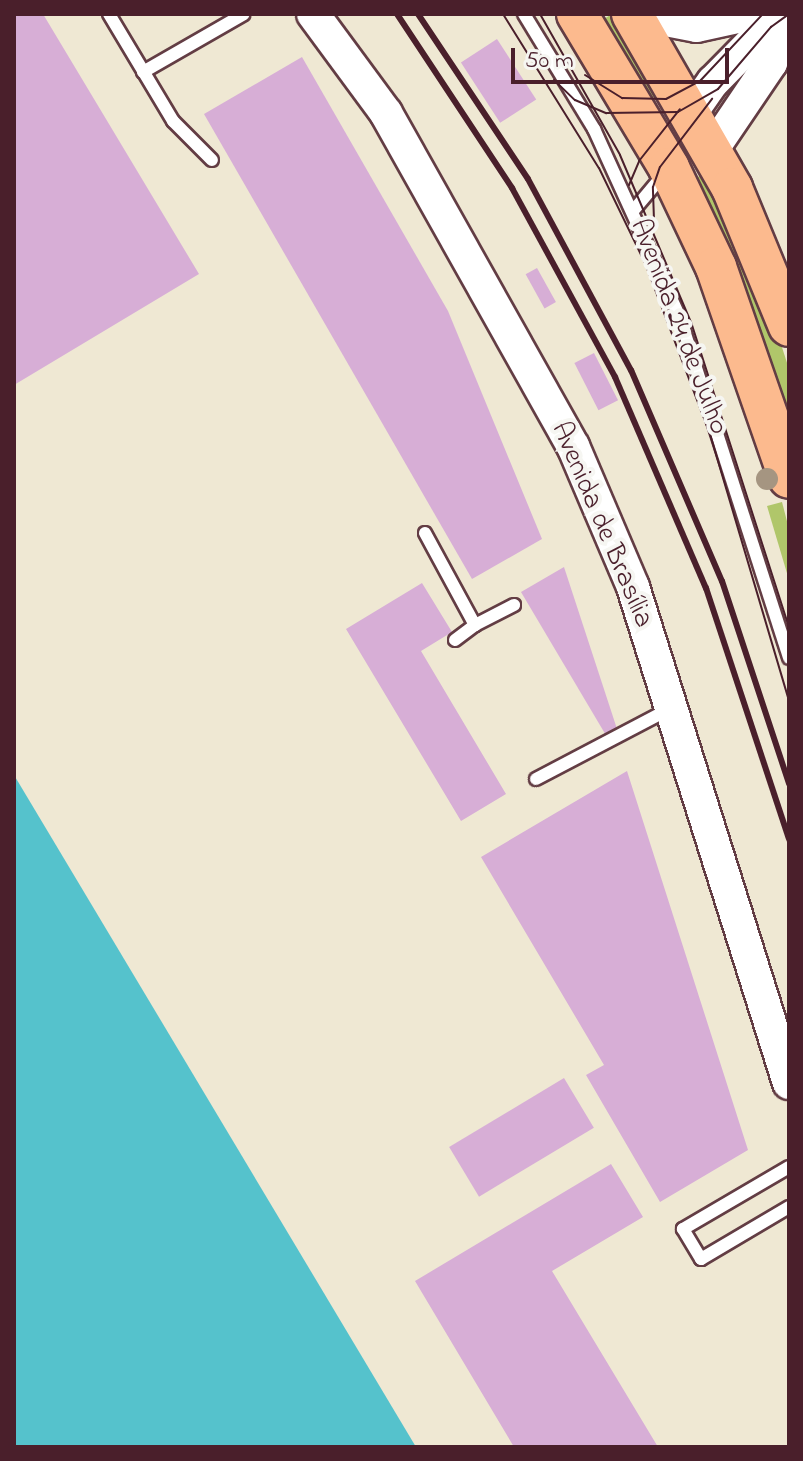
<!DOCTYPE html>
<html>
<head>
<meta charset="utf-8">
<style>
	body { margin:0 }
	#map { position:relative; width:803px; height:1461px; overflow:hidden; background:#efe8d3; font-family:"Indie Flower",sans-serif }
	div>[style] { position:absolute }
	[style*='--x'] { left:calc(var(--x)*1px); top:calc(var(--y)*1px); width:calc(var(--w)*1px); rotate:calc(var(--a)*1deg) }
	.green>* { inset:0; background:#b0c66a }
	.water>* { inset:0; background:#55c2cc }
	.building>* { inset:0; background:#d7aed6; transform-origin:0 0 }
	.roads { filter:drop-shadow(2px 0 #633d44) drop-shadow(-2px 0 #633d44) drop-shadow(0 2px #633d44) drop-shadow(0 -2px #633d44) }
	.service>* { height:12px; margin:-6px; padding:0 6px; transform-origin:6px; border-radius:6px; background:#fff }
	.tertiary>* { height:32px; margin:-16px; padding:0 16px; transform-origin:16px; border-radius:16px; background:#fff }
	.primary>* { height:40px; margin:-20px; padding:0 20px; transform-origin:20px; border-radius:20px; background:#fcba8e }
	.tram>* { height:2px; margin:-1px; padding:0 1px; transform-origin:1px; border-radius:1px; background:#4a1f2b }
	.rail>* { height:6px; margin:-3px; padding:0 3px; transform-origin:3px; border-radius:3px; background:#4a1f2b }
	.trees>* { width:22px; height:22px; margin:-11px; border-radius:50%; background:#a59581 }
	span { translate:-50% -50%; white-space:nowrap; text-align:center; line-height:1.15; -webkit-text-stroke:8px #f6f6f2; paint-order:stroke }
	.street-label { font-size:28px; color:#4a1f2b }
	.frame { position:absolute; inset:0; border:16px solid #4a1f2b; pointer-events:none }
	.scale { position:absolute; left:511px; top:48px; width:218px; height:36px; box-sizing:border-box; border:4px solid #4a1f2b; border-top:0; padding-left:10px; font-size:24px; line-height:28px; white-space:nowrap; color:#4a1f2b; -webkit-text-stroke:6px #f6f6f2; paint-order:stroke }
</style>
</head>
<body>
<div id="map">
	<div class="green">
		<i style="clip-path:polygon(612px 14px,658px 96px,648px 99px,599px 22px)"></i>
		<i style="clip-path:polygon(699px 176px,705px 176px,778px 335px,789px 369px,789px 431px,694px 181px)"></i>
		<i style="clip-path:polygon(782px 502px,789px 529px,789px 580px,767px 506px)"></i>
	</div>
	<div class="water">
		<i style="clip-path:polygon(14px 775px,416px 1447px,14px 1447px)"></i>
	</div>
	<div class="building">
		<i style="clip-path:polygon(14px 14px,43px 14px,199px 274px,14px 385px)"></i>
		<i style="left:497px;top:39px;width:72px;height:43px;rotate:57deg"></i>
		<i style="clip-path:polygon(302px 57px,448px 311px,542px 539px,472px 579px,204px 114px)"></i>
		<i style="left:537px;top:268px;width:39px;height:13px;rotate:61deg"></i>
		<i style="left:594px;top:353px;width:53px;height:22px;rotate:63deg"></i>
		<i style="clip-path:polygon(564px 567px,618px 732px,607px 737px,521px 592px)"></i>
		<i style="clip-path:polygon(422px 583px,452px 632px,421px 651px,506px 794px,461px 821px,346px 629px)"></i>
		<i style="clip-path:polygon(627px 771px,748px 1150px,660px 1202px,586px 1075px,604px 1065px,481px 857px)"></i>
		<i style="left:564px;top:1078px;width:58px;height:134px;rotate:59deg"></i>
		<i style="clip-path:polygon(611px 1164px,643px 1217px,552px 1271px,658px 1447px,514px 1447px,415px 1281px)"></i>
	</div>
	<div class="roads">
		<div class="service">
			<i style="--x:109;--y:14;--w:125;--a:59.1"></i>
			<i style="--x:173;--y:121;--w:55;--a:45"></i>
			<i style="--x:524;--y:14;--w:135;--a:58.7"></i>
			<i style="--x:594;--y:129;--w:208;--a:65.5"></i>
			<i style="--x:680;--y:318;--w:357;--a:72.2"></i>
			<i style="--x:143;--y:72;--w:116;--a:-29.9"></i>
			<i style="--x:633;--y:211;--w:48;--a:-50"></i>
			<i style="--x:425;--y:533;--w:105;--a:61.5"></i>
			<i style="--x:475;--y:625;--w:44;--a:-27.1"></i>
			<i style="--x:455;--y:640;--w:25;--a:-37"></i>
			<i style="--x:536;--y:779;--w:153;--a:-27.7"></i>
			<i style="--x:789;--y:1167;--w:123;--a:149.7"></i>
			<i style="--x:683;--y:1229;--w:35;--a:59"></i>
			<i style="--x:701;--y:1259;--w:102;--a:-30.6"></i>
		</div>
		<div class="tertiary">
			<i style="--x:313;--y:14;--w:123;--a:53.6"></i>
			<i style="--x:386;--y:113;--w:382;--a:60.7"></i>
			<i style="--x:573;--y:446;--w:153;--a:66.9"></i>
			<i style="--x:633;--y:587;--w:520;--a:72.54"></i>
			<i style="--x:635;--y:14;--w:63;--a:11"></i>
			<i style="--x:697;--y:26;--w:55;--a:-12.5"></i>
			<i style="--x:691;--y:113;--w:38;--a:-55"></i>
			<i style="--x:713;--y:82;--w:95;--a:-45.4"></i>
			<i style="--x:712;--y:150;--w:105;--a:-55.9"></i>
			<i style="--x:771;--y:63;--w:52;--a:-71.9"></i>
		</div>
		<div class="primary">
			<i style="--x:577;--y:14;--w:179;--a:59.1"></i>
			<i style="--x:669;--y:168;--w:110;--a:64.6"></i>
			<i style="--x:716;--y:267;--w:223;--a:70.9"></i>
			<i style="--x:632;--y:14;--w:201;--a:60.1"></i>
			<i style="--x:732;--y:188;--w:149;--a:67.6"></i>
		</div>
	</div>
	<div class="tram">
		<i style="--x:503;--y:14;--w:181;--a:58.1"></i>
		<i style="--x:599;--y:168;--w:106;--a:64.2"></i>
		<i style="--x:645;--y:263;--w:183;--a:69.2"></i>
		<i style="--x:710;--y:434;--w:277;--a:73.5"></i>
		<i style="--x:540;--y:14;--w:162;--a:60.4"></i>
		<i style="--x:620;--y:155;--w:181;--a:67"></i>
		<i style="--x:691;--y:322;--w:320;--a:72.2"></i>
		<i style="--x:585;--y:75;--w:44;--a:31.9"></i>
		<i style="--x:622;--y:98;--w:44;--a:1.3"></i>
		<i style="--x:666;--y:99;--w:38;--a:-28"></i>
		<i style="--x:700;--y:81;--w:92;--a:-46.8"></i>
		<i style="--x:554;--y:80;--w:29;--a:44"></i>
		<i style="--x:575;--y:100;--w:34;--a:23"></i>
		<i style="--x:606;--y:113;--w:72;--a:-0.8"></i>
		<i style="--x:678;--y:112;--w:46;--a:-29.9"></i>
		<i style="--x:718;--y:89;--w:82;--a:-49.5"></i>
		<i style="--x:771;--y:27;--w:22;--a:-36"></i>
		<i style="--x:629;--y:185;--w:26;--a:-67"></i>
		<i style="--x:639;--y:161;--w:66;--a:-51.7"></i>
		<i style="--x:654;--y:220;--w:33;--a:-92"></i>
		<i style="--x:653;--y:187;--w:21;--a:-71"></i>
		<i style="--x:660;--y:167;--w:86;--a:-52.6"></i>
	</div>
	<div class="rail">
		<i style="--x:397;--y:14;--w:209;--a:56.5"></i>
		<i style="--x:512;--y:188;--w:215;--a:61.4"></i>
		<i style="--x:615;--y:377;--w:230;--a:66.7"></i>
		<i style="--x:706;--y:588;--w:264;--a:71.7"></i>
		<i style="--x:418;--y:14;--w:198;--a:56.3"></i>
		<i style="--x:528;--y:179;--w:217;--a:61.7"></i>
		<i style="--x:631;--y:370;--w:230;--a:66.7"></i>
		<i style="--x:722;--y:581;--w:214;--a:71.7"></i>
	</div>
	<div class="trees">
		<i style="left:767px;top:479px"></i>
	</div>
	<div class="street-label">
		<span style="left:678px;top:327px;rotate:69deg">Avenida 24 de Julho</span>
		<span style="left:601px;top:525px;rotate:67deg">Avenida de Brasília</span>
	</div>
	<div class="frame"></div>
	<div class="scale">50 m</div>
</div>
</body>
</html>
